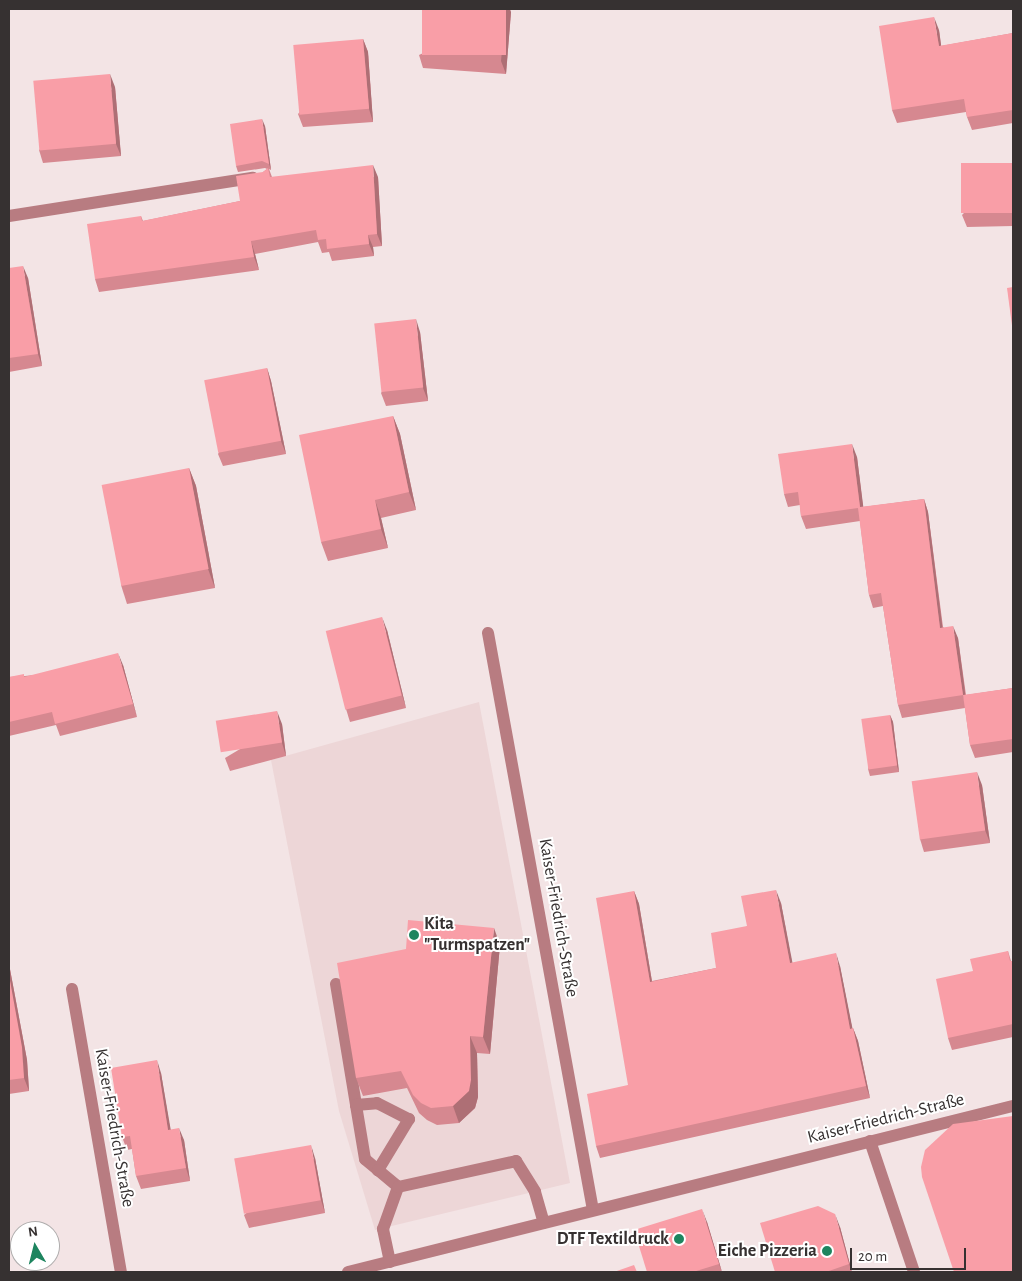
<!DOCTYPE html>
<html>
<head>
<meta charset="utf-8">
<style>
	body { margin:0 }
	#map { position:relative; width:1022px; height:1281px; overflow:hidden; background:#f3e4e5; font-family:"Alegreya Sans",sans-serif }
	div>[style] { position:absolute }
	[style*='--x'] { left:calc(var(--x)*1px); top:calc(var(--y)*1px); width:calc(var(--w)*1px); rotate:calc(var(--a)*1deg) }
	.built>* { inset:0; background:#edd6d7 }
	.minor>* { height:12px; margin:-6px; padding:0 6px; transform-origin:6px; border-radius:6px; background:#b87c81 }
	.wall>* { inset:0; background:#d68890 }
	.shaded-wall>* { inset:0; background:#ae6f75 }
	.building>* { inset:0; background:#f99ea7; transform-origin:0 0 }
	.dots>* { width:14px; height:14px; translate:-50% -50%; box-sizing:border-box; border:2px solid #fff; border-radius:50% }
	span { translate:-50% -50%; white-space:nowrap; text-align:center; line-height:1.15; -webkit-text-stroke:4px #fff; paint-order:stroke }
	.street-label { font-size:18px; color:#363131 }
	.poi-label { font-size:18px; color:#363131; font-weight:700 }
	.left { translate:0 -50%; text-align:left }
	.right { translate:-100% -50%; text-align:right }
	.frame { position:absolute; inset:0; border:10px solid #363131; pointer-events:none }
	.north { position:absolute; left:10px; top:1221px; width:50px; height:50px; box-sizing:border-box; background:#fff; border:1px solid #afadad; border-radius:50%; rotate:352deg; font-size:14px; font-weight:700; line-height:20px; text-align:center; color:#363131 }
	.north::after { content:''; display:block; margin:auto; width:18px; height:22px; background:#1e855f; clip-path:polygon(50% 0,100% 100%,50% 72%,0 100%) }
	.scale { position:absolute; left:850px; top:1248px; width:116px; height:22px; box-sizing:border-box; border:2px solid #363131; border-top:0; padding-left:6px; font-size:15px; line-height:18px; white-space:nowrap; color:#363131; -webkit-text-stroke:4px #fff; paint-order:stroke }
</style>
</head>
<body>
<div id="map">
	<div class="built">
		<i style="clip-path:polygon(479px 702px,570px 1183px,375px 1230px,339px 1111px,271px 760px)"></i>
	</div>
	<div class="minor">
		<i style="--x:9;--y:216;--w:247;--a:-8.9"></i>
		<i style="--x:488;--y:633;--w:586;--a:79.69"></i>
		<i style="--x:336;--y:984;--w:123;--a:80.6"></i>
		<i style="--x:72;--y:989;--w:287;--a:80.2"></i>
		<i style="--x:870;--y:1141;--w:138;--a:71.4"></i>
		<i style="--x:378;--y:1170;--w:17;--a:-140"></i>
		<i style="--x:365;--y:1159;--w:55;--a:-99.5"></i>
		<i style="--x:356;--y:1105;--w:21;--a:-5"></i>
		<i style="--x:377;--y:1103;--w:36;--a:27"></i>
		<i style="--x:409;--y:1119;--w:60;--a:121.3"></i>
		<i style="--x:378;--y:1170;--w:26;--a:40"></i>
		<i style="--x:390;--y:1262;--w:34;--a:-102"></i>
		<i style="--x:383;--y:1229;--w:45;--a:-70.3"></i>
		<i style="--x:398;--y:1187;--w:121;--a:-12.4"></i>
		<i style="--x:516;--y:1161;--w:36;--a:58"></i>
		<i style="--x:535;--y:1192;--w:32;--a:74"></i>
		<i style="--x:348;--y:1272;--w:685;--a:-14.02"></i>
	</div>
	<div class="wall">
		<i style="clip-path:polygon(511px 12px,506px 74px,423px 68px,419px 55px)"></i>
		<i style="clip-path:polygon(939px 30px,941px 46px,1013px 33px,1013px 123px,972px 130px,967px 117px,966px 112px,897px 123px,892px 110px)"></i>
		<i style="clip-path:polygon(363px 39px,368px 52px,373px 122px,303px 127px,298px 114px)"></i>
		<i style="clip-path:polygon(115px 87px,121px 156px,43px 163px,39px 150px)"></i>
		<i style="clip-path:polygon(265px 126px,271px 170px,269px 169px,272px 177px,378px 177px,382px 246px,373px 247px,374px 256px,332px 261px,329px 252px,322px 253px,318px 242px,255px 254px,259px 270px,99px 292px,95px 279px,141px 216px,143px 221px,240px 201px,263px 172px,267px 169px,265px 168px,238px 172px,236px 166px)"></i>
		<i style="clip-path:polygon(1013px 163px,1013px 226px,967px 227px,962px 215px)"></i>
		<i style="clip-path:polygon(9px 268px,28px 278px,42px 366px,9px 372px)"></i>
		<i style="clip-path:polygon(420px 332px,428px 401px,386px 406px,381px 393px)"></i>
		<i style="clip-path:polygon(267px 368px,271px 381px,286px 454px,223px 466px,218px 454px)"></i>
		<i style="clip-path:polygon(393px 416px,400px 434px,416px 510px,381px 518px,388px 548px,328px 561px,321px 542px)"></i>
		<i style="clip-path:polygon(857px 457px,863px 507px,924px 499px,928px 512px,943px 627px,958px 638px,966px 695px,1013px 688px,1013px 752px,975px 758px,970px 745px,965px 708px,902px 718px,898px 705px,883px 606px,873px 608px,869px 595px,860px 521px,806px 529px,801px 516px,800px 505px,788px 507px,784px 494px)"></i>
		<i style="clip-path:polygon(189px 468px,196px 486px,215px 588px,127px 604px,121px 585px)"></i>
		<i style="clip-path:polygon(387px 630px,406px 708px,350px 722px,346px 709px)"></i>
		<i style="clip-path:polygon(123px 665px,137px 717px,60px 736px,56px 725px,9px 736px,9px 677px,25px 676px)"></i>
		<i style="clip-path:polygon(890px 715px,893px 722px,899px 772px,870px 776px,868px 769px)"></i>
		<i style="clip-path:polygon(282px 724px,286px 756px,230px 771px,225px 758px)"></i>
		<i style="clip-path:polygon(982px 785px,990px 843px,924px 852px,920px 839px)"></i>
		<i style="clip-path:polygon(634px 891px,639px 904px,652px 981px,716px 968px,747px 926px,781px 903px,792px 963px,840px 966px,852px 1028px,853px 1028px,858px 1041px,870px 1098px,600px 1158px,596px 1146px,628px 1085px)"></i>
		<i style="clip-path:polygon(500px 945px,490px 1054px,477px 1053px,478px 1097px,475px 1108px,459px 1123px,437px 1125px,427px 1120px,419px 1113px,407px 1088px,363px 1096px,356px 1078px)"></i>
		<i style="clip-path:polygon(1008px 951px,1011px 961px,1013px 961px,1013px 1037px,952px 1050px,948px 1038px,973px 971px)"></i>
		<i style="clip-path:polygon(9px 964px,27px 1060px,29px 1091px,9px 1094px)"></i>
		<i style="clip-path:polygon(161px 1073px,170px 1129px,184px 1140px,190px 1181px,141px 1189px,136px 1176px,132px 1149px,127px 1150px,122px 1137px)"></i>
		<i style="clip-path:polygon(315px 1158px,325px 1213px,249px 1228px,244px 1215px)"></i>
		<i style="clip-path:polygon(707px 1222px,722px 1272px,647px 1272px)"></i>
		<i style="clip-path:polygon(840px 1227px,852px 1272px,775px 1272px)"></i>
	</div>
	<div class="shaded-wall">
		<i style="clip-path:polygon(506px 9px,510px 9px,511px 12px,506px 74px,501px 61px)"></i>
		<i style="clip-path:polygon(934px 17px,939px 30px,943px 59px,939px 46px)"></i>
		<i style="clip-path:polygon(363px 39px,368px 52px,373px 122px,369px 109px)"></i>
		<i style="clip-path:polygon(110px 74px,115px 87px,121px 156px,116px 144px)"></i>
		<i style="clip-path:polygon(262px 119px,265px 126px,271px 170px,269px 164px)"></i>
		<i style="clip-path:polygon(373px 165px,378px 177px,382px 246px,377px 234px)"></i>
		<i style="clip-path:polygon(368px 235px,373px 247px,374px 256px,369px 244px)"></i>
		<i style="clip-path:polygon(251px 241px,255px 254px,259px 270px,254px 257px)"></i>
		<i style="clip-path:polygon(23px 266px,28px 278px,42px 366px,38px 354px)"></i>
		<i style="clip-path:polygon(416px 319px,420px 332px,428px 401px,423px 388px)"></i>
		<i style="clip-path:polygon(267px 368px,271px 381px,286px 454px,281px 441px)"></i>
		<i style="clip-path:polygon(393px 416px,400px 434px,416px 510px,409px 492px)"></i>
		<i style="clip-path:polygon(852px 444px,857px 457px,865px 520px,860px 507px)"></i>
		<i style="clip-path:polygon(189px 468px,196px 486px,215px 588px,208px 569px)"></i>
		<i style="clip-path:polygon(924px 499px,928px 512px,944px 640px,940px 628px)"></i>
		<i style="clip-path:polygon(375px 500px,381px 518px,388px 548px,381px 529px)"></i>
		<i style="clip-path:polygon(382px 617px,387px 630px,406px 708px,402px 695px)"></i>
		<i style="clip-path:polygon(953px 626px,958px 638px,967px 708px,963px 695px)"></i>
		<i style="clip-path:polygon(118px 653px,123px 665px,137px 717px,133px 704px)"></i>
		<i style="clip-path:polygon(277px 711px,282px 724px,286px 756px,282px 743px)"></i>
		<i style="clip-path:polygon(890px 715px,893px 722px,899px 772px,897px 766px)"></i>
		<i style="clip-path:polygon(977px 772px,982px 785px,990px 843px,985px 830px)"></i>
		<i style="clip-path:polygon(776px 890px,781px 903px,795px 976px,790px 963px)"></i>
		<i style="clip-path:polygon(634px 891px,639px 904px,654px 994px,650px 982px)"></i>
		<i style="clip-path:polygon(494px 928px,500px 945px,490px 1054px,483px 1037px)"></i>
		<i style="clip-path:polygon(836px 953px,840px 966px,855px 1041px,850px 1029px)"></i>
		<i style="clip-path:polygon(9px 964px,27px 1060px,29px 1091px,24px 1078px,9px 975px)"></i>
		<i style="clip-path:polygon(853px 1028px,858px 1041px,870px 1098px,866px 1086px)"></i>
		<i style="clip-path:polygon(470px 1036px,477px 1053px,478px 1097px,475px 1108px,459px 1123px,453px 1106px)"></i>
		<i style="clip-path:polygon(157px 1060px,161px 1073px,173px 1143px,168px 1130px)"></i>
		<i style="clip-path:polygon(179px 1128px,184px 1140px,190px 1181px,186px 1168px)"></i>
		<i style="clip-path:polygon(311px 1145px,315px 1158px,325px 1213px,321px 1200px)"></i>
		<i style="clip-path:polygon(702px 1209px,707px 1222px,722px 1272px,719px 1264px)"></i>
		<i style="clip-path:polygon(835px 1214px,840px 1227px,852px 1272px,849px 1264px)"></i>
	</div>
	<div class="building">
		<i style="left:422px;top:9px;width:84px;height:46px"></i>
		<i style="clip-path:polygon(934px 17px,939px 46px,1013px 33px,1013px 110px,967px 117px,964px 99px,892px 110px,879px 26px)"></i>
		<i style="left:363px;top:39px;width:70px;height:70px;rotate:85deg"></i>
		<i style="left:110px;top:74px;width:70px;height:77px;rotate:85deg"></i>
		<i style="clip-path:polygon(262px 119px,269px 164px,262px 161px,236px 166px,230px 124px)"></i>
		<i style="left:1013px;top:163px;width:50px;height:52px;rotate:90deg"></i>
		<i style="clip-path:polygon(373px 165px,377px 234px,368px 235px,369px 244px,327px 249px,326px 239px,318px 240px,316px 230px,251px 241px,254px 257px,95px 279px,87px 224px,141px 216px,142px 221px,240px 201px,236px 176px,263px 172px,268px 168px,270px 177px)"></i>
		<i style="clip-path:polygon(23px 266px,38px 354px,9px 358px,9px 268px)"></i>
		<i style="clip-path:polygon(1013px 287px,1013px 333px,1007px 288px)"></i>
		<i style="left:416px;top:319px;width:69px;height:42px;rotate:84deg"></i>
		<i style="left:267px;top:368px;width:74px;height:64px;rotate:79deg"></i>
		<i style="clip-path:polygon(393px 416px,409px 492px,375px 500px,381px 529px,321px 542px,299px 435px)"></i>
		<i style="clip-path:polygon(852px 444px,860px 507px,924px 499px,940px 628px,953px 626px,963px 695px,898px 705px,881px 593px,869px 595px,858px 508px,801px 516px,798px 492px,784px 494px,778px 454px)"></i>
		<i style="left:189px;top:468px;width:103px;height:89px;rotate:79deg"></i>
		<i style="left:382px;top:617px;width:81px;height:58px;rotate:76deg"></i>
		<i style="clip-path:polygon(118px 653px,133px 704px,55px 724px,52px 712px,9px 722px,9px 677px,24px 674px,24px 677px)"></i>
		<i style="clip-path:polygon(1013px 688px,1013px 739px,970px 745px,963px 695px)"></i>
		<i style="left:277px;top:711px;width:32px;height:62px;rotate:81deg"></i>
		<i style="left:890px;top:715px;width:51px;height:29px;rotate:82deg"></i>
		<i style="left:977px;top:772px;width:59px;height:66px;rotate:82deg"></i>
		<i style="clip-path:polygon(776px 890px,790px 963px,836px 953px,850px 1029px,853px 1028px,866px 1086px,596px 1146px,587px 1094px,628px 1085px,596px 898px,634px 891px,650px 982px,716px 968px,711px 933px,747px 926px,741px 896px)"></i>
		<i style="clip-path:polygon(408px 920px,494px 928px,483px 1037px,470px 1036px,471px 1080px,469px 1091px,453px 1106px,431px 1108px,421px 1103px,413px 1095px,401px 1071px,356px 1078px,337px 963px,406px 949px)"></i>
		<i style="clip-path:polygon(1008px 951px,1010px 961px,1013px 961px,1013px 1024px,948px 1038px,936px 979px,973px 971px,970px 959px)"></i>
		<i style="clip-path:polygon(9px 975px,22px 1047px,24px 1078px,9px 1080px)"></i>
		<i style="clip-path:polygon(157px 1060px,168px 1130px,179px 1128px,186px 1168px,136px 1176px,130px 1136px,122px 1137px,111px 1068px)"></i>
		<i style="clip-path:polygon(1013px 1116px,1013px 1272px,954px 1272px,922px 1177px,921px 1167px,925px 1150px,953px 1124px)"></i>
		<i style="left:311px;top:1145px;width:56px;height:78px;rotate:80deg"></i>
		<i style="clip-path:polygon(818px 1206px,835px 1214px,849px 1264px,826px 1272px,775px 1272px,760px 1223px)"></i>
		<i style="clip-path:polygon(702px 1209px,719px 1264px,693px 1272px,647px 1272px,634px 1230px)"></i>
		<i style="clip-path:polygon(634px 1265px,637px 1272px,614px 1272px)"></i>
	</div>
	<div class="dots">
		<i style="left:414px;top:935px;background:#1e855f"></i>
		<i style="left:679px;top:1239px;background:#1e855f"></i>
		<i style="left:827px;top:1251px;background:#1e855f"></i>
	</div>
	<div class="street-label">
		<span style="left:558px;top:918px;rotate:80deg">Kaiser-Friedrich-Straße</span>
		<span style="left:886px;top:1119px;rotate:-14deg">Kaiser-Friedrich-Straße</span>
		<span style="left:114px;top:1128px;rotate:80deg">Kaiser-Friedrich-Straße</span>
	</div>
	<div class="poi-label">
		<span class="left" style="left:424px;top:935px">Kita<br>"Turmspatzen"</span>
		<span class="right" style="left:669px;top:1239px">DTF Textildruck</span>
		<span class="right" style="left:817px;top:1251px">Eiche Pizzeria</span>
	</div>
	<div class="frame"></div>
	<div class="north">N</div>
	<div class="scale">20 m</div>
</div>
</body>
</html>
